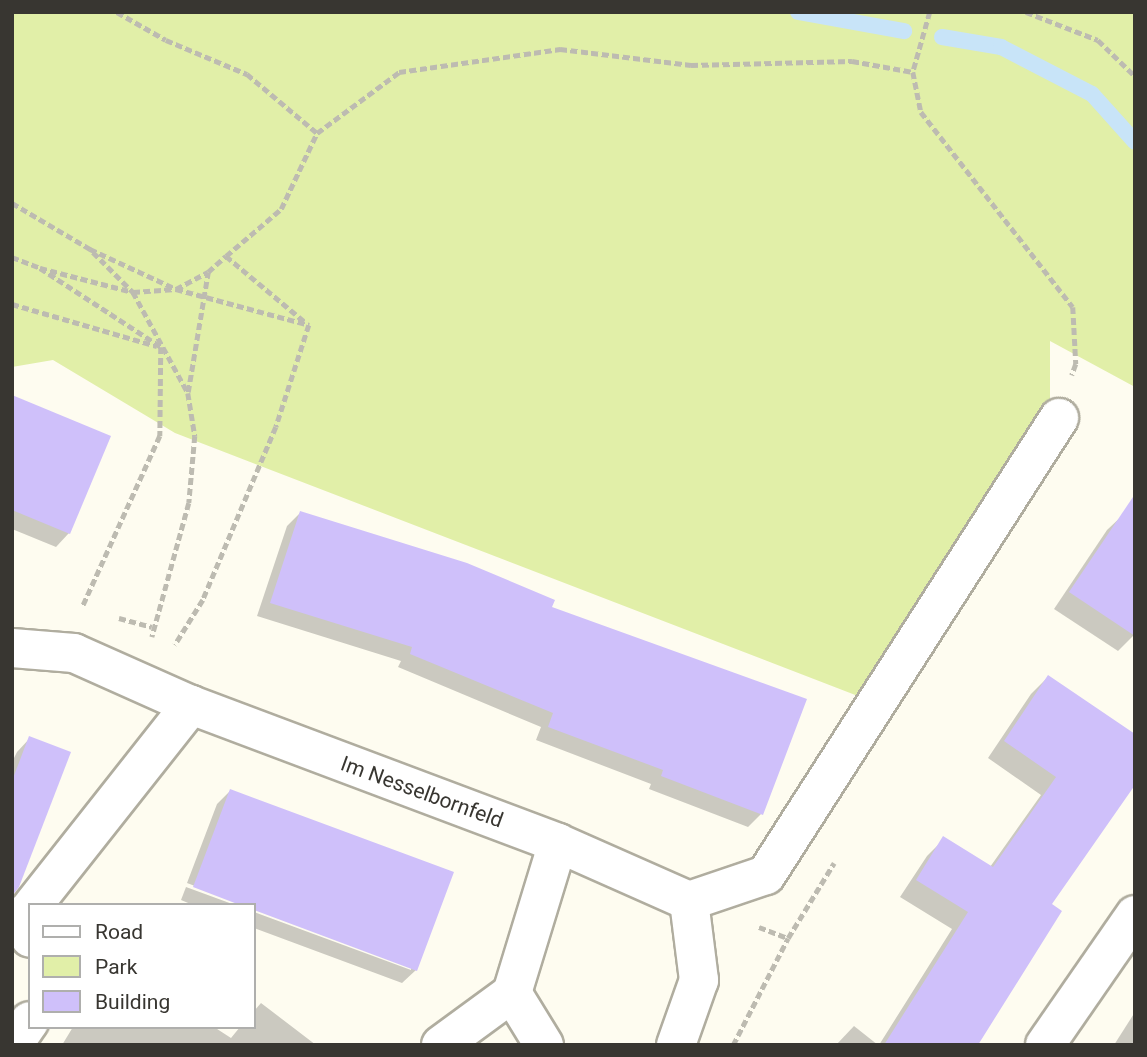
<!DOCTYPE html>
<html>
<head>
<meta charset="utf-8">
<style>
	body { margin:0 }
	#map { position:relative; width:1147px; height:1057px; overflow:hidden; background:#fefcf0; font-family:Roboto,sans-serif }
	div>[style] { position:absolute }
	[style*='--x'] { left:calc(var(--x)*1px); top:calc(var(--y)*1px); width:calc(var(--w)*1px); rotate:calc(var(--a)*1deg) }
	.green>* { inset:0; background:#e1efa8 }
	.shadow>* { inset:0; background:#0003 }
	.stream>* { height:16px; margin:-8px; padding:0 8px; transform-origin:8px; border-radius:8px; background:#c8e4f8 }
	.building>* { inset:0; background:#cfc0fa }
	.path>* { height:4.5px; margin-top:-2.25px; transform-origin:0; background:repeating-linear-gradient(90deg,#bdbbb1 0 7px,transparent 0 10.5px) }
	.roads { filter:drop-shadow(2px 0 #b0ad9f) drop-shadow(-2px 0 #b0ad9f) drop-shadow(0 2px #b0ad9f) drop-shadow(0 -2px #b0ad9f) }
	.minor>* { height:38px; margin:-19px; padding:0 19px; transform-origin:19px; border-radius:19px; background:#fff }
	span { translate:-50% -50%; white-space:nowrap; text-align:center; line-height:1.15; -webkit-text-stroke:5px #fff; paint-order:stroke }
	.street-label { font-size:21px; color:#383631 }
	.frame { position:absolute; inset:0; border:14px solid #383631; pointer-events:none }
	.legend { position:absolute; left:28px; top:903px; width:228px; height:126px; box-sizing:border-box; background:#fff; border:2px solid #afafad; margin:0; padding:9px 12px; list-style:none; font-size:21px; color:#383631 }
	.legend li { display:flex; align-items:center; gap:14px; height:35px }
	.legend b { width:35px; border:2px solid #afafad }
</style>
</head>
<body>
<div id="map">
	<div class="green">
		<i style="clip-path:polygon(12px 12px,1135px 12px,1135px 387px,1050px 341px,1050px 444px,889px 708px,175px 433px,53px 360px,12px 367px)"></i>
	</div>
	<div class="shadow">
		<i style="clip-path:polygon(12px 404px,69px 533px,56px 547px,12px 529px)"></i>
		<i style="clip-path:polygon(300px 513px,550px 608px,761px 814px,748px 827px,649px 789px,651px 784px,536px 740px,541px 727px,398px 667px,401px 661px,257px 616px,287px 526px)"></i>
		<i style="clip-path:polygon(1124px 514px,1135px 634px,1118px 651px,1054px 609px,1107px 530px)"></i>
		<i style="clip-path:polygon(1048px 677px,1135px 736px,976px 1045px,879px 1045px,952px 929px,900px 897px,927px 856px,944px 839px,990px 867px,1041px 795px,988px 758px,1031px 694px)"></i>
		<i style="clip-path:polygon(30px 738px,12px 839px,12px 762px,17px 752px)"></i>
		<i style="clip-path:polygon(230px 791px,416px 970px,402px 983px,254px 928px,254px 912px,411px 970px,411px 967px,254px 908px,254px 905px,245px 905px,187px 883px,217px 804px)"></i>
		<i style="clip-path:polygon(186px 887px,235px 905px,193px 905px,181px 900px)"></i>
		<i style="clip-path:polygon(261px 1003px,316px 1045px,62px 1045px,73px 1027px,214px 1027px,231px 1038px,240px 1027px,254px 1027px,254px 1011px)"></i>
		<i style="clip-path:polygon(1135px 1012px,1135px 1045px,1114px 1045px)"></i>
		<i style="clip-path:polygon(854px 1026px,878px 1045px,836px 1045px)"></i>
	</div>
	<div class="stream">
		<i style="--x:798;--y:12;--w:108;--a:10.2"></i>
		<i style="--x:942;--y:37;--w:60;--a:9.6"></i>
		<i style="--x:1001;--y:47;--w:102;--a:27.3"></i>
		<i style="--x:1092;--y:94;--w:64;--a:48.1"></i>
	</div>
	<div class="building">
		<i style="clip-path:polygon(12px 395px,111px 436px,70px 534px,12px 510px)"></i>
		<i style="clip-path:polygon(1135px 494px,1135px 636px,1069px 592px)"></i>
		<i style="clip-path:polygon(300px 511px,467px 563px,555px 600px,552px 607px,807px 699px,763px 815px,661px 776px,663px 770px,548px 727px,553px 713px,410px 654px,412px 647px,270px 603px)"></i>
		<i style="clip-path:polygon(1048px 675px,1135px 734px,1135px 785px,1052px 904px,1062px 911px,978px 1045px,884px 1045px,968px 912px,916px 880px,943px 836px,993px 867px,1056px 777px,1004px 741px)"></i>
		<i style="clip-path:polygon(29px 736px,71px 752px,19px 887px,12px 896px,12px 781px)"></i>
		<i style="clip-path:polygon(230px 789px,454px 872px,417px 971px,254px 910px,254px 905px,240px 905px,193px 887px)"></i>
	</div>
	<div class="path">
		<i style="--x:117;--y:12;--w:56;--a:29.7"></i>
		<i style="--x:166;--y:40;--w:88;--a:22.8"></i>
		<i style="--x:247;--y:74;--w:92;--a:40.1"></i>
		<i style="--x:930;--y:12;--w:62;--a:105.8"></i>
		<i style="--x:913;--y:72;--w:41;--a:78.7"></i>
		<i style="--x:921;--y:112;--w:247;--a:52.1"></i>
		<i style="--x:1073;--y:307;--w:57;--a:87"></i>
		<i style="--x:1076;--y:364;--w:12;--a:110"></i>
		<i style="--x:1026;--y:12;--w:77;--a:21.3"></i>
		<i style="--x:1098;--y:40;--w:52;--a:44.2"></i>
		<i style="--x:12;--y:203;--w:91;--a:30.5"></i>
		<i style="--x:90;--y:249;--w:95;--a:24.9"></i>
		<i style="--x:176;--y:289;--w:138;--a:15.1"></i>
		<i style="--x:309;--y:325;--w:107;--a:107.9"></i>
		<i style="--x:276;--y:427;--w:188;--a:112.9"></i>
		<i style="--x:203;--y:600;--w:53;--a:121.9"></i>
		<i style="--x:93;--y:252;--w:57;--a:45"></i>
		<i style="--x:133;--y:292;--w:115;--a:61.4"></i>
		<i style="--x:188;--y:393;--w:44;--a:80.8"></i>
		<i style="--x:195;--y:436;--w:67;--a:95.1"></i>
		<i style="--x:189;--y:503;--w:139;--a:105.4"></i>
		<i style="--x:226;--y:256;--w:72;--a:-40.5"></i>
		<i style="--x:281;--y:209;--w:84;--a:-64.7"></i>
		<i style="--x:317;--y:133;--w:102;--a:-36.6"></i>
		<i style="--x:399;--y:72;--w:163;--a:-8.1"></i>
		<i style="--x:560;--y:49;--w:132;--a:7"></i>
		<i style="--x:691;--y:65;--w:161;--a:-1.4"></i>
		<i style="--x:852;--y:61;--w:62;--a:10.2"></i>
		<i style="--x:12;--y:257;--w:30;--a:21"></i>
		<i style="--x:40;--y:268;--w:96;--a:14.5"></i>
		<i style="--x:133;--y:292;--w:43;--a:-4"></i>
		<i style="--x:176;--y:289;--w:36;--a:-28"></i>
		<i style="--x:208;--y:272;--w:24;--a:-42"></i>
		<i style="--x:226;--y:256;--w:103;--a:39.9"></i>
		<i style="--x:40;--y:268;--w:145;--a:33.1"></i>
		<i style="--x:161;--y:347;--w:89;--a:90.6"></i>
		<i style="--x:160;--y:436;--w:187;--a:114.4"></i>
		<i style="--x:12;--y:304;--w:151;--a:16.2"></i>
		<i style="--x:188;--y:392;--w:121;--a:-80.5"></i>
		<i style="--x:119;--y:618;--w:34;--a:15"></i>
		<i style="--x:759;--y:927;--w:31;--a:21"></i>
		<i style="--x:733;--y:1045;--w:120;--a:-62.8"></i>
		<i style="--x:788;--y:938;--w:88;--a:-58.5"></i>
	</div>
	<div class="roads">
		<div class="minor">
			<i style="--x:12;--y:648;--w:62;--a:4.6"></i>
			<i style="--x:74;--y:653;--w:128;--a:24"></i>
			<i style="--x:191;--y:705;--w:392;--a:20.6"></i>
			<i style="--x:558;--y:843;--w:143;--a:23.9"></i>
			<i style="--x:689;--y:901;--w:80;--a:82.8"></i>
			<i style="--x:699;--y:980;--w:69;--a:109.5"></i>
			<i style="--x:689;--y:901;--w:81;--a:-18.7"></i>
			<i style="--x:766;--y:875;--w:543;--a:-57.33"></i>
			<i style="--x:33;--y:905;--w:255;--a:-51.7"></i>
			<i style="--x:30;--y:909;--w:4;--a:135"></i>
			<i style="--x:27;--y:912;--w:26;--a:83"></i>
			<i style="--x:13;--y:1045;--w:29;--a:-55"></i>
			<i style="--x:441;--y:1045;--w:88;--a:-36.2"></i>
			<i style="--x:544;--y:1045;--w:61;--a:-121.6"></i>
			<i style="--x:512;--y:993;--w:157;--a:-73"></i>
			<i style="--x:1045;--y:1045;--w:158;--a:-55.3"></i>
		</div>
	</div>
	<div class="street-label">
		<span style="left:422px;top:792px;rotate:20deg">Im Nesselbornfeld</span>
	</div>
	<div class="frame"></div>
	<ul class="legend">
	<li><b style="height:9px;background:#fff"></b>Road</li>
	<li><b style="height:19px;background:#e1efa8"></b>Park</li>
	<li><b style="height:19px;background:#cfc0fa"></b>Building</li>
	</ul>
</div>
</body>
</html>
